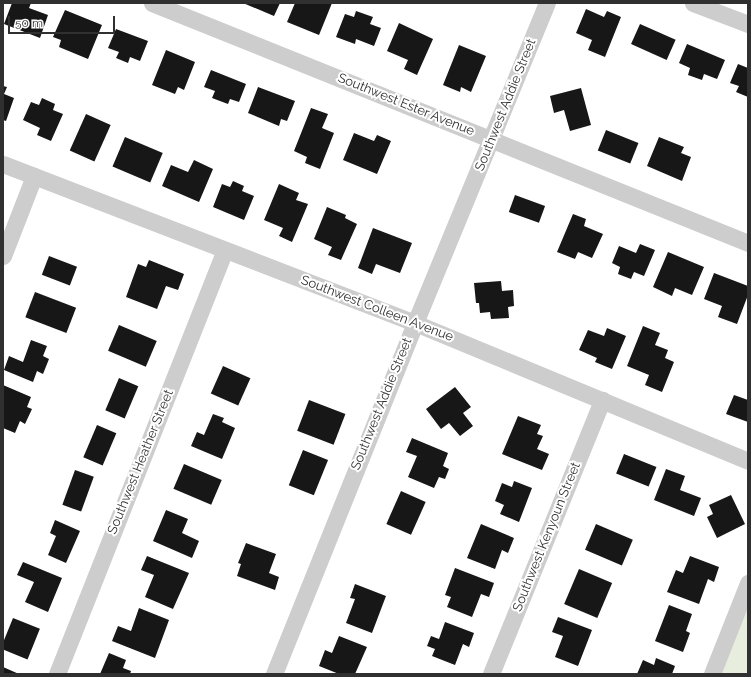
<!DOCTYPE html>
<html>
<head>
<meta charset="utf-8">
<style>
	body { margin:0 }
	#map { position:relative; width:751px; height:677px; overflow:hidden; background:#fff; font-family:Raleway,sans-serif }
	div>[style] { position:absolute }
	[style*='--x'] { left:calc(var(--x)*1px); top:calc(var(--y)*1px); width:calc(var(--w)*1px); rotate:calc(var(--a)*1deg) }
	.green>* { inset:0; background:#e8eedd }
	.building>* { inset:0; background:#171717; transform-origin:0 0 }
	.minor>* { height:17px; margin:-8.5px; padding:0 8.5px; transform-origin:8.5px; border-radius:8.5px; background:#cdcdcd }
	span { translate:-50% -50%; white-space:nowrap; text-align:center; line-height:1.15; -webkit-text-stroke:4px #fff; paint-order:stroke }
	.street-label { font-size:13px; color:#303030 }
	.frame { position:absolute; inset:0; border:4px solid #303030; pointer-events:none }
	.scale { position:absolute; left:8px; top:16px; width:107px; height:18px; box-sizing:border-box; border:2px solid #303030; border-top:0; padding-left:5px; font-size:12px; line-height:14px; white-space:nowrap; color:#303030; -webkit-text-stroke:3px #fff; paint-order:stroke }
</style>
</head>
<body>
<div id="map">
	<div class="green">
		<i style="clip-path:polygon(748px 608px,748px 674px,721px 674px)"></i>
	</div>
	<div class="building">
		<i style="clip-path:polygon(12px 3px,31px 3px,29px 8px,48px 15px,40px 38px,4px 24px)"></i>
		<i style="clip-path:polygon(243px 3px,280px 3px,274px 16px)"></i>
		<i style="clip-path:polygon(295px 3px,332px 3px,319px 35px,287px 22px)"></i>
		<i style="clip-path:polygon(586px 9px,604px 17px,607px 11px,621px 17px,605px 57px,588px 50px,592px 40px,576px 33px)"></i>
		<i style="clip-path:polygon(65px 10px,102px 25px,88px 59px,59px 47px,61px 40px,53px 37px)"></i>
		<i style="clip-path:polygon(356px 11px,373px 17px,370px 24px,381px 28px,374px 46px,356px 39px,355px 44px,336px 37px,345px 14px,354px 17px)"></i>
		<i style="clip-path:polygon(399px 23px,433px 39px,417px 75px,404px 69px,408px 60px,387px 51px)"></i>
		<i style="left:640px;top:24px;width:39px;height:22px;rotate:24deg"></i>
		<i style="clip-path:polygon(116px 29px,148px 41px,140px 61px,130px 57px,128px 63px,116px 58px,119px 52px,108px 48px)"></i>
		<i style="clip-path:polygon(687px 44px,725px 60px,717px 79px,704px 74px,702px 80px,688px 75px,690px 68px,679px 63px)"></i>
		<i style="clip-path:polygon(459px 45px,486px 56px,471px 92px,461px 87px,460px 92px,443px 85px)"></i>
		<i style="clip-path:polygon(166px 50px,195px 62px,184px 90px,178px 87px,175px 94px,152px 85px)"></i>
		<i style="clip-path:polygon(738px 64px,748px 68px,748px 97px,736px 92px,739px 86px,730px 83px)"></i>
		<i style="clip-path:polygon(211px 70px,246px 84px,239px 102px,230px 99px,228px 104px,212px 98px,215px 91px,204px 87px)"></i>
		<i style="clip-path:polygon(3px 86px,7px 87px,4px 94px,14px 98px,6px 121px,3px 120px)"></i>
		<i style="clip-path:polygon(258px 87px,295px 101px,287px 121px,281px 119px,279px 126px,248px 113px)"></i>
		<i style="clip-path:polygon(581px 88px,591px 125px,570px 131px,564px 110px,554px 113px,550px 96px)"></i>
		<i style="clip-path:polygon(42px 98px,55px 104px,53px 110px,63px 114px,51px 141px,37px 135px,40px 128px,23px 120px,31px 102px,39px 105px)"></i>
		<i style="clip-path:polygon(311px 108px,328px 114px,322px 128px,334px 133px,320px 169px,305px 163px,307px 157px,294px 151px)"></i>
		<i style="left:86px;top:114px;width:27px;height:40px;rotate:24deg"></i>
		<i style="left:606px;top:130px;width:35px;height:22px;rotate:22deg"></i>
		<i style="clip-path:polygon(354px 133px,374px 141px,377px 135px,391px 141px,377px 174px,343px 160px)"></i>
		<i style="left:125px;top:137px;width:41px;height:32px;rotate:23deg"></i>
		<i style="clip-path:polygon(659px 137px,684px 147px,681px 153px,691px 157px,682px 181px,647px 166px)"></i>
		<i style="clip-path:polygon(194px 160px,213px 169px,199px 202px,162px 186px,171px 165px,188px 172px)"></i>
		<i style="clip-path:polygon(233px 181px,244px 186px,242px 191px,254px 196px,244px 220px,213px 207px,222px 184px,230px 187px)"></i>
		<i style="clip-path:polygon(279px 184px,299px 193px,296px 200px,308px 204px,292px 242px,279px 236px,283px 228px,264px 220px)"></i>
		<i style="left:515px;top:195px;width:32px;height:18px;rotate:20deg"></i>
		<i style="clip-path:polygon(327px 207px,346px 215px,345px 218px,357px 224px,341px 260px,328px 255px,332px 247px,314px 239px)"></i>
		<i style="clip-path:polygon(573px 214px,586px 219px,584px 226px,603px 234px,592px 258px,578px 252px,575px 259px,557px 252px)"></i>
		<i style="clip-path:polygon(373px 228px,412px 243px,400px 273px,376px 264px,372px 274px,358px 268px)"></i>
		<i style="clip-path:polygon(640px 244px,655px 250px,644px 276px,634px 272px,631px 279px,618px 274px,620px 267px,612px 263px,619px 246px,636px 253px)"></i>
		<i style="clip-path:polygon(668px 252px,704px 267px,692px 295px,675px 288px,672px 296px,653px 287px)"></i>
		<i style="left:49px;top:256px;width:30px;height:20px;rotate:21deg"></i>
		<i style="clip-path:polygon(149px 260px,184px 274px,178px 290px,166px 286px,157px 309px,126px 297px,138px 264px,146px 267px)"></i>
		<i style="clip-path:polygon(714px 273px,748px 286px,748px 295px,737px 324px,718px 317px,722px 306px,704px 299px)"></i>
		<i style="clip-path:polygon(501px 281px,502px 291px,513px 290px,514px 306px,508px 307px,509px 318px,491px 319px,490px 312px,480px 313px,479px 303px,476px 303px,474px 283px)"></i>
		<i style="left:35px;top:292px;width:44px;height:27px;rotate:21deg"></i>
		<i style="left:119px;top:325px;width:41px;height:28px;rotate:23deg"></i>
		<i style="clip-path:polygon(643px 326px,660px 333px,655px 345px,668px 350px,665px 358px,674px 362px,662px 392px,645px 385px,649px 375px,627px 366px)"></i>
		<i style="clip-path:polygon(607px 328px,626px 336px,612px 369px,595px 362px,597px 358px,579px 350px,588px 330px,604px 336px)"></i>
		<i style="clip-path:polygon(31px 340px,47px 346px,43px 356px,49px 359px,43px 374px,37px 371px,33px 382px,4px 370px,9px 356px,23px 362px)"></i>
		<i style="left:223px;top:366px;width:30px;height:30px;rotate:24deg"></i>
		<i style="left:119px;top:378px;width:21px;height:35px;rotate:23deg"></i>
		<i style="clip-path:polygon(3px 385px,31px 397px,27px 407px,32px 409px,25px 424px,20px 421px,15px 433px,3px 428px)"></i>
		<i style="clip-path:polygon(455px 387px,471px 407px,463px 413px,473px 426px,460px 436px,449px 423px,441px 429px,426px 409px)"></i>
		<i style="clip-path:polygon(734px 395px,748px 400px,748px 422px,726px 414px)"></i>
		<i style="left:309px;top:400px;width:39px;height:33px;rotate:21deg"></i>
		<i style="clip-path:polygon(213px 414px,224px 418px,222px 422px,235px 428px,222px 459px,191px 446px,197px 432px,204px 435px)"></i>
		<i style="clip-path:polygon(518px 416px,541px 425px,537px 434px,543px 436px,537px 449px,549px 454px,542px 470px,502px 454px)"></i>
		<i style="left:97px;top:425px;width:21px;height:35px;rotate:23deg"></i>
		<i style="clip-path:polygon(412px 438px,448px 453px,443px 466px,449px 469px,445px 479px,439px 477px,434px 488px,408px 477px,417px 456px,406px 452px)"></i>
		<i style="left:303px;top:450px;width:27px;height:38px;rotate:22deg"></i>
		<i style="left:624px;top:454px;width:35px;height:21px;rotate:22deg"></i>
		<i style="left:184px;top:464px;width:41px;height:27px;rotate:23deg"></i>
		<i style="clip-path:polygon(666px 469px,685px 476px,680px 490px,701px 498px,694px 516px,654px 500px)"></i>
		<i style="left:75px;top:470px;width:20px;height:37px;rotate:20deg"></i>
		<i style="clip-path:polygon(514px 481px,532px 488px,519px 522px,500px 514px,504px 505px,495px 501px,502px 483px,512px 487px)"></i>
		<i style="left:401px;top:491px;width:27px;height:36px;rotate:24deg"></i>
		<i style="clip-path:polygon(731px 495px,745px 524px,717px 538px,707px 517px,713px 514px,709px 505px)"></i>
		<i style="clip-path:polygon(166px 510px,188px 519px,182px 533px,199px 541px,192px 558px,153px 541px)"></i>
		<i style="clip-path:polygon(55px 520px,80px 531px,66px 563px,48px 555px,56px 536px,50px 533px)"></i>
		<i style="clip-path:polygon(481px 524px,514px 538px,508px 553px,502px 550px,495px 569px,467px 558px)"></i>
		<i style="left:596px;top:524px;width:40px;height:28px;rotate:23deg"></i>
		<i style="clip-path:polygon(246px 543px,276px 554px,269px 573px,279px 577px,275px 590px,237px 576px,241px 564px,238px 563px)"></i>
		<i style="clip-path:polygon(147px 556px,189px 573px,173px 609px,145px 597px,154px 575px,141px 570px)"></i>
		<i style="clip-path:polygon(690px 556px,719px 567px,714px 582px,708px 579px,699px 604px,667px 592px,676px 570px,683px 573px)"></i>
		<i style="clip-path:polygon(23px 562px,62px 578px,48px 612px,25px 602px,34px 582px,17px 575px)"></i>
		<i style="clip-path:polygon(455px 568px,494px 583px,489px 597px,481px 594px,472px 617px,447px 607px,451px 597px,445px 595px)"></i>
		<i style="left:579px;top:569px;width:36px;height:38px;rotate:23deg"></i>
		<i style="clip-path:polygon(355px 584px,386px 596px,372px 633px,346px 623px,355px 599px,350px 598px)"></i>
		<i style="clip-path:polygon(669px 605px,692px 614px,686px 631px,690px 633px,683px 652px,655px 641px)"></i>
		<i style="clip-path:polygon(139px 608px,169px 620px,155px 658px,112px 641px,118px 626px,131px 631px)"></i>
		<i style="clip-path:polygon(558px 617px,592px 630px,578px 666px,555px 657px,563px 636px,552px 632px)"></i>
		<i style="left:13px;top:618px;width:29px;height:33px;rotate:22deg"></i>
		<i style="clip-path:polygon(445px 622px,474px 633px,469px 647px,463px 644px,455px 665px,432px 656px,435px 649px,427px 646px,431px 636px,439px 639px)"></i>
		<i style="clip-path:polygon(339px 636px,367px 647px,355px 674px,339px 674px,319px 666px,325px 650px,332px 653px)"></i>
		<i style="clip-path:polygon(109px 653px,126px 660px,123px 668px,131px 671px,130px 674px,100px 674px)"></i>
		<i style="clip-path:polygon(656px 658px,675px 666px,672px 674px,637px 674px,643px 660px,654px 665px)"></i>
		<i style="clip-path:polygon(3px 667px,19px 674px,3px 674px)"></i>
	</div>
	<div class="minor">
		<i style="--x:152;--y:3;--w:643;--a:21.93"></i>
		<i style="--x:693;--y:3;--w:59;--a:20.9"></i>
		<i style="--x:3;--y:164;--w:442;--a:21.1"></i>
		<i style="--x:415;--y:323;--w:360;--a:22.5"></i>
		<i style="--x:3;--y:256;--w:86;--a:-68.8"></i>
		<i style="--x:57;--y:674;--w:456;--a:-68.4"></i>
		<i style="--x:274;--y:674;--w:378;--a:-68.1"></i>
		<i style="--x:415;--y:323;--w:346;--a:-67.6"></i>
		<i style="--x:491;--y:674;--w:296;--a:-67.9"></i>
		<i style="--x:712;--y:674;--w:98;--a:-68.4"></i>
	</div>
	<div class="street-label">
		<span style="left:406px;top:105px;rotate:22deg">Southwest Ester Avenue</span>
		<span style="left:506px;top:105px;rotate:-68deg">Southwest Addie Street</span>
		<span style="left:377px;top:309px;rotate:21deg">Southwest Colleen Avenue</span>
		<span style="left:382px;top:404px;rotate:-68deg">Southwest Addie Street</span>
		<span style="left:141px;top:462px;rotate:-68deg">Southwest Heather Street</span>
		<span style="left:547px;top:537px;rotate:-68deg">Southwest Kenyoun Street</span>
	</div>
	<div class="frame"></div>
	<div class="scale">50 m</div>
</div>
</body>
</html>
